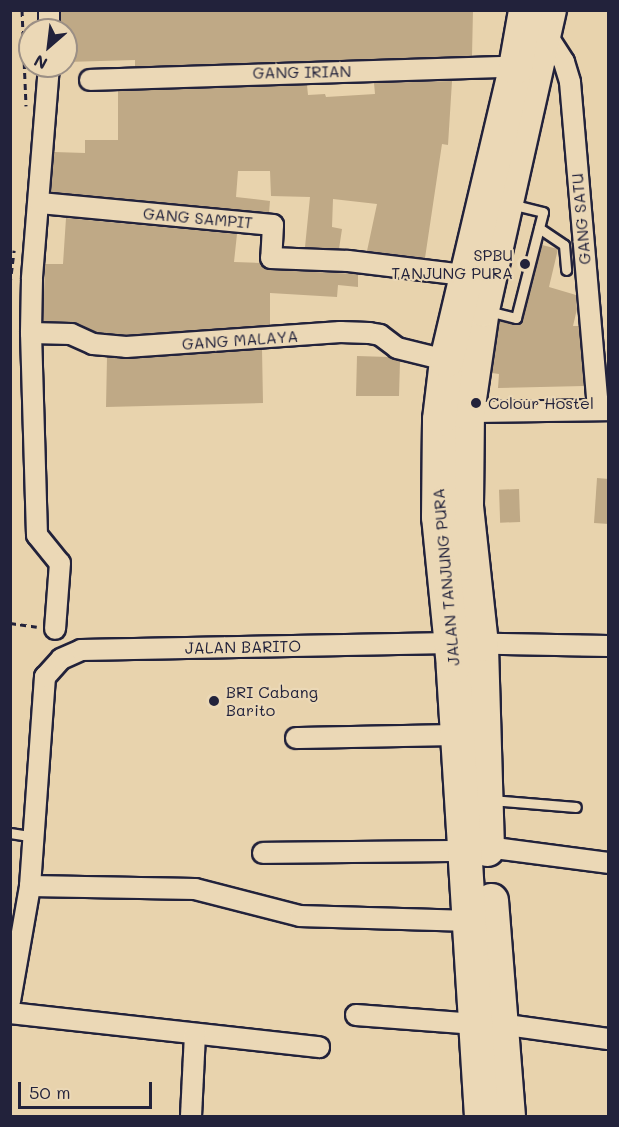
<!DOCTYPE html>
<html>
<head>
<meta charset="utf-8">
<style>
	body { margin:0 }
	#map { position:relative; width:619px; height:1127px; overflow:hidden; background:#e8d3ad; font-family:Mali,sans-serif }
	div>[style] { position:absolute }
	[style*='--x'] { left:calc(var(--x)*1px); top:calc(var(--y)*1px); width:calc(var(--w)*1px); rotate:calc(var(--a)*1deg) }
	.building>* { inset:0; background:#bfa986; transform-origin:0 0 }
	.path>* { height:3px; margin-top:-1.5px; transform-origin:0; background:repeating-linear-gradient(90deg,#22223b 0 6px,transparent 0 10.5px) }
	.roads { filter:drop-shadow(2px 0 #22223b) drop-shadow(-2px 0 #22223b) drop-shadow(0 2px #22223b) drop-shadow(0 -2px #22223b) }
	.lane>* { height:9px; margin:-4.5px; padding:0 4.5px; transform-origin:4.5px; border-radius:4.5px; background:#ebd8b6 }
	.street>* { height:20px; margin:-10px; padding:0 10px; transform-origin:10px; border-radius:10px; background:#ebd8b6 }
	.highway>* { height:33px; margin:-16.5px; padding:0 16.5px; transform-origin:16.5px; border-radius:16.5px; background:#ebd8b6 }
	.dots>* { width:16px; height:16px; translate:-50% -50%; box-sizing:border-box; border:3px solid #ebd8b6; border-radius:50% }
	span { translate:-50% -50%; white-space:nowrap; text-align:center; line-height:1.15; -webkit-text-stroke:4.5px #ebd8b6; paint-order:stroke }
	.street-label { font-size:16px; color:#22223b }
	.poi-label { font-size:16px; color:#22223b }
	.right { translate:-100% -50%; text-align:right }
	.left { translate:0 -50%; text-align:left }
	.frame { position:absolute; inset:0; border:12px solid #22223b; pointer-events:none }
	.north { position:absolute; left:18px; top:18px; width:60px; height:60px; box-sizing:border-box; background:#ebd8b6; border:2px solid #9b8f85; border-radius:50%; rotate:208deg; font-size:16px; font-weight:700; line-height:24px; text-align:center; color:#22223b }
	.north::after { content:''; display:block; margin:auto; width:21px; height:27px; background:#22223b; clip-path:polygon(50% 0,100% 100%,50% 72%,0 100%) }
	.scale { position:absolute; left:18px; top:1082px; width:134px; height:27px; box-sizing:border-box; border:3px solid #22223b; border-top:0; padding-left:8px; font-size:18px; line-height:21px; white-space:nowrap; color:#22223b; -webkit-text-stroke:4px #ebd8b6; paint-order:stroke }
</style>
</head>
<body>
<div id="map">
	<div class="building">
		<i style="clip-path:polygon(61px 10px,473px 10px,472px 56px,135px 67px,135px 60px,66px 62px,66px 28px,61px 28px)"></i>
		<i style="clip-path:polygon(452px 81px,448px 145px,442px 144px,425px 258px,367px 251px,377px 204px,333px 199px,332px 227px,342px 229px,339px 249px,305px 247px,310px 197px,271px 196px,270px 171px,238px 171px,236px 197px,270px 201px,269px 213px,51px 192px,54px 152px,85px 153px,85px 140px,118px 140px,118px 91px,307px 85px,308px 95px,325px 94px,326px 97px,375px 94px,374px 83px)"></i>
		<i style="clip-path:polygon(66px 218px,237px 234px,234px 262px,260px 263px,271px 270px,358px 274px,358px 287px,338px 285px,337px 297px,270px 293px,270px 325px,126px 335px,96px 332px,72px 322px,43px 321px,45px 264px,63px 264px)"></i>
		<i style="clip-path:polygon(542px 245px,558px 249px,549px 287px,576px 295px,577px 309px,573px 326px,579px 326px,584px 386px,498px 388px,499px 374px,492px 373px,499px 321px,517px 325px,522px 320px)"></i>
		<i style="clip-path:polygon(262px 349px,263px 403px,106px 407px,107px 357px,127px 359px)"></i>
		<i style="clip-path:polygon(357px 356px,389px 357px,400px 361px,399px 396px,356px 396px)"></i>
		<i style="clip-path:polygon(597px 478px,609px 479px,609px 524px,594px 523px)"></i>
		<i style="left:519px;top:489px;width:33px;height:20px;rotate:88deg"></i>
	</div>
	<div class="path">
		<i style="--x:22;--y:10;--w:96;--a:87.6"></i>
		<i style="--x:10;--y:284;--w:34;--a:-83"></i>
		<i style="--x:10;--y:623;--w:27;--a:8"></i>
	</div>
	<div class="roads">
		<div class="lane">
			<i style="--x:539;--y:228;--w:30;--a:34"></i>
			<i style="--x:564;--y:245;--w:25;--a:85"></i>
			<i style="--x:488;--y:311;--w:29;--a:14"></i>
			<i style="--x:516;--y:318;--w:109;--a:-75.7"></i>
			<i style="--x:543;--y:212;--w:34;--a:-166"></i>
			<i style="--x:491;--y:800;--w:85;--a:4.7"></i>
			<i style="--x:10;--y:833;--w:24;--a:9"></i>
		</div>
		<div class="street">
			<i style="--x:49;--y:10;--w:20;--a:90"></i>
			<i style="--x:546;--y:34;--w:33;--a:57"></i>
			<i style="--x:564;--y:62;--w:21;--a:73"></i>
			<i style="--x:570;--y:82;--w:329;--a:85.1"></i>
			<i style="--x:49;--y:66;--w:214;--a:94.6"></i>
			<i style="--x:32;--y:279;--w:54;--a:91.1"></i>
			<i style="--x:31;--y:333;--w:202;--a:88.3"></i>
			<i style="--x:37;--y:535;--w:36;--a:51"></i>
			<i style="--x:60;--y:563;--w:66;--a:94.3"></i>
			<i style="--x:90;--y:80;--w:425;--a:-1.8"></i>
			<i style="--x:40;--y:203;--w:234;--a:5.4"></i>
			<i style="--x:273;--y:225;--w:33;--a:93"></i>
			<i style="--x:271;--y:258;--w:77;--a:2.2"></i>
			<i style="--x:348;--y:261;--w:117;--a:6.9"></i>
			<i style="--x:31;--y:333;--w:40;--a:1.4"></i>
			<i style="--x:71;--y:334;--w:24;--a:24"></i>
			<i style="--x:93;--y:344;--w:33;--a:5"></i>
			<i style="--x:126;--y:347;--w:215;--a:-4"></i>
			<i style="--x:340;--y:332;--w:29;--a:2"></i>
			<i style="--x:369;--y:333;--w:11;--a:10"></i>
			<i style="--x:380;--y:335;--w:21;--a:37"></i>
			<i style="--x:397;--y:348;--w:50;--a:13.8"></i>
			<i style="--x:467;--y:412;--w:141;--a:-0.8"></i>
			<i style="--x:296;--y:738;--w:162;--a:-1.1"></i>
			<i style="--x:487;--y:847;--w:122;--a:7.5"></i>
			<i style="--x:263;--y:853;--w:203;--a:-0.6"></i>
			<i style="--x:30;--y:886;--w:165;--a:1"></i>
			<i style="--x:195;--y:889;--w:108;--a:14.4"></i>
			<i style="--x:300;--y:916;--w:170;--a:1.7"></i>
			<i style="--x:10;--y:1001;--w:117;--a:-80.1"></i>
			<i style="--x:30;--y:886;--w:210;--a:-85.9"></i>
			<i style="--x:45;--y:677;--w:24;--a:-48"></i>
			<i style="--x:61;--y:659;--w:22;--a:-24"></i>
			<i style="--x:81;--y:650;--w:370;--a:-1.1"></i>
			<i style="--x:451;--y:643;--w:157;--a:1.1"></i>
			<i style="--x:10;--y:1013;--w:311;--a:6.3"></i>
			<i style="--x:356;--y:1015;--w:120;--a:4.3"></i>
			<i style="--x:500;--y:1024;--w:109;--a:7.9"></i>
			<i style="--x:191;--y:1116;--w:82;--a:-87.2"></i>
		</div>
		<div class="highway">
			<i style="--x:487;--y:849;--w:205;--a:-91.7"></i>
			<i style="--x:481;--y:644;--w:140;--a:-96.2"></i>
			<i style="--x:466;--y:505;--w:93;--a:-89.4"></i>
			<i style="--x:467;--y:412;--w:104;--a:-81.7"></i>
			<i style="--x:482;--y:309;--w:306;--a:-77.4"></i>
			<i style="--x:491;--y:900;--w:217;--a:85.5"></i>
			<i style="--x:481;--y:1116;--w:451;--a:-93.6"></i>
			<i style="--x:453;--y:666;--w:150;--a:-95.7"></i>
			<i style="--x:438;--y:517;--w:98;--a:-89.4"></i>
			<i style="--x:439;--y:419;--w:59;--a:-83.2"></i>
			<i style="--x:446;--y:360;--w:301;--a:-76.7"></i>
			<i style="--x:515;--y:67;--w:58;--a:-80"></i>
		</div>
	</div>
	<div class="dots">
		<i style="left:525px;top:264px;background:#22223b"></i>
		<i style="left:476px;top:403px;background:#22223b"></i>
		<i style="left:214px;top:701px;background:#22223b"></i>
	</div>
	<div class="street-label">
		<span style="left:302px;top:72px;rotate:-1deg">GANG IRIAN</span>
		<span style="left:198px;top:218px;rotate:5deg">GANG SAMPIT</span>
		<span style="left:581px;top:219px;rotate:-95deg">GANG SATU</span>
		<span style="left:240px;top:340px;rotate:-4deg">GANG MALAYA</span>
		<span style="left:446px;top:577px;rotate:-95deg">JALAN TANJUNG PURA</span>
		<span style="left:243px;top:647px;rotate:-1deg">JALAN BARITO</span>
	</div>
	<div class="poi-label">
		<span class="right" style="left:513px;top:264px">SPBU<br>TANJUNG PURA</span>
		<span class="left" style="left:488px;top:403px">Colour Hostel</span>
		<span class="left" style="left:226px;top:701px">BRI Cabang<br>Barito</span>
	</div>
	<div class="frame"></div>
	<div class="north">N</div>
	<div class="scale">50 m</div>
</div>
</body>
</html>
